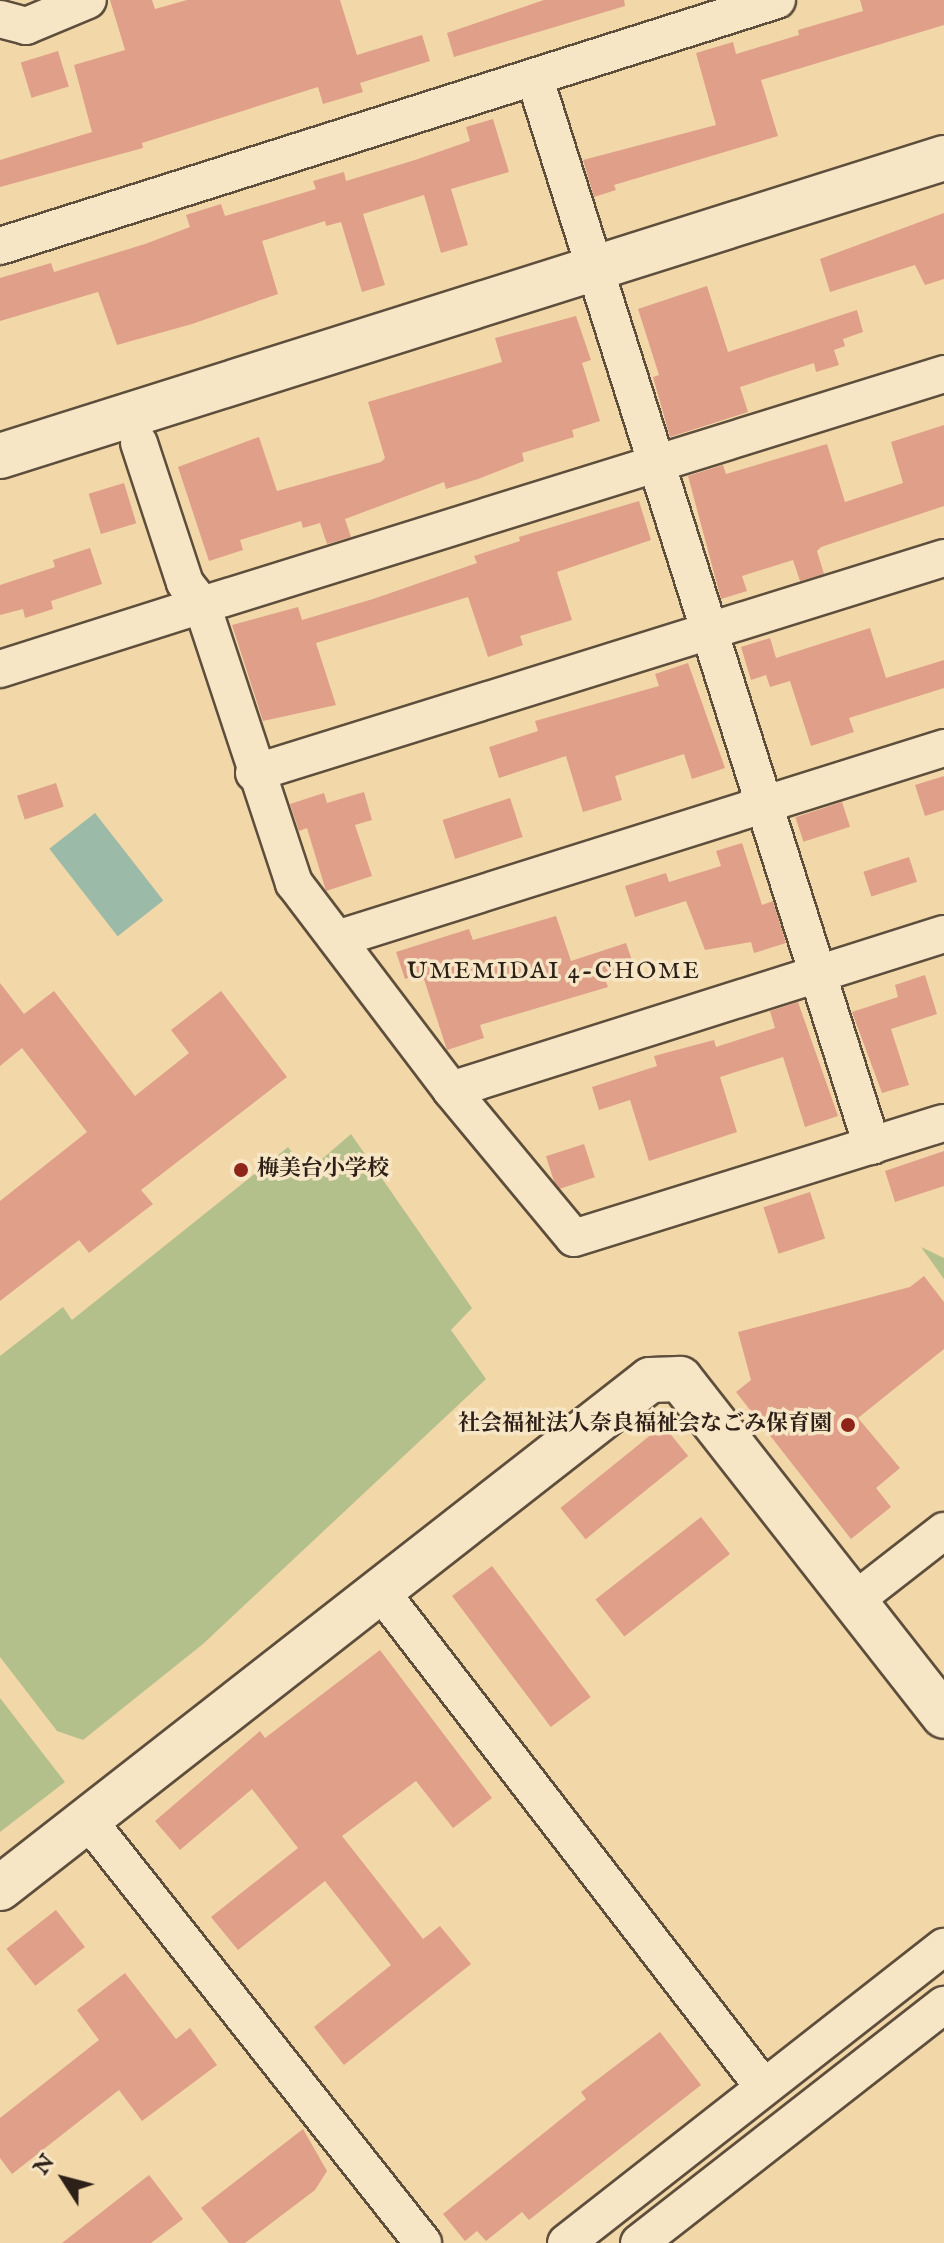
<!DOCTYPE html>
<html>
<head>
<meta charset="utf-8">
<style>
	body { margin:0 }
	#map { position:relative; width:944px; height:2243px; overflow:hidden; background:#f2d8a8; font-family:"IM FELL English","Noto Serif JP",serif }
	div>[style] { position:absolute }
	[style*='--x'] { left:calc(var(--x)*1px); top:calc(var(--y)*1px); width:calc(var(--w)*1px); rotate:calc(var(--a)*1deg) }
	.green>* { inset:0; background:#b4c08c }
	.water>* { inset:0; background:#9bbaa7; transform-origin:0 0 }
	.building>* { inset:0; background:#df9f89; transform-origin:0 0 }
	.roads { filter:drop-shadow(2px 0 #5e4e3c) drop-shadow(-2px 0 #5e4e3c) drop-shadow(0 2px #5e4e3c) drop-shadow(0 -2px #5e4e3c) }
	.street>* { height:36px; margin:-18px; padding:0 18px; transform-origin:18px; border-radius:18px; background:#f7e6c6 }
	.secondary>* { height:44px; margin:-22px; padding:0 22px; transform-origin:22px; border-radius:22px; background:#f7e6c6 }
	.dots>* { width:22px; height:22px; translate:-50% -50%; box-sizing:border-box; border:4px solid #f7e6c6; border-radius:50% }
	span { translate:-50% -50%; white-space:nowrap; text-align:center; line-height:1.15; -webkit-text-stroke:7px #f7e6c6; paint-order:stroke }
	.poi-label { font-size:22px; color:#2d2018; font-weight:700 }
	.left { translate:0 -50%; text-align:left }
	.right { translate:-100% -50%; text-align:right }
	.neighbourhood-label { font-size:24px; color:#2d2018; letter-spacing:2px }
	.north { position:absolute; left:24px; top:2139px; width:80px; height:80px; -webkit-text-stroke:6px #f7e6c6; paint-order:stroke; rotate:306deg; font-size:22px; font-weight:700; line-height:32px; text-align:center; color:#2d2018 }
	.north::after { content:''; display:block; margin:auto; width:28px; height:36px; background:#2d2018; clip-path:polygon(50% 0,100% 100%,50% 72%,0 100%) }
</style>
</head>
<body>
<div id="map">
	<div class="green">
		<i style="clip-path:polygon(351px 1134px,472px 1308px,451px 1330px,486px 1379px,203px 1644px,83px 1740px,57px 1731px,0 1657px,0 1356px,63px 1307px,72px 1320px,288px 1147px,307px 1172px)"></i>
		<i style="clip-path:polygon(921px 1247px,944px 1258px,944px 1279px)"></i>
		<i style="clip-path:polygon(0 1698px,65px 1782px,0 1832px)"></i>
	</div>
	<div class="water">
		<i style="left:95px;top:813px;width:111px;height:58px;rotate:52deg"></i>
	</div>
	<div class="building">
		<i style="clip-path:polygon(110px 0,152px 0,155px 9px,187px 0,340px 0,357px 55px,422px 35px,430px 61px,360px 83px,363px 92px,323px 104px,318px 87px,142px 143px,143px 148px,0 187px,0 160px,92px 132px,74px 65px,125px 50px)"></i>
		<i style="clip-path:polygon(544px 0,624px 0,625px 6px,454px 57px,447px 33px)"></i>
		<i style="clip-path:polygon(860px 0,944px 0,944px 25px,761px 80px,778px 136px,614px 185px,616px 190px,594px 197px,583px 160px,716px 125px,696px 53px,733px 42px,736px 54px,799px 35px,798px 30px,863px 11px)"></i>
		<i style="left:58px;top:51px;width:37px;height:39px;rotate:73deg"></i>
		<i style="clip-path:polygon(493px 119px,509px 172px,451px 189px,468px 245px,441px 253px,424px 195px,363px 214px,385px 285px,362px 292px,341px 222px,326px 226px,325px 221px,262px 241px,278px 294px,192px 324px,117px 345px,98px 292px,0 321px,0 278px,51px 263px,54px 272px,145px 244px,190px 227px,186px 215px,221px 204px,225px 216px,316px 189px,313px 181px,344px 172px,346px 181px,415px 160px,470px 141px,466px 127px)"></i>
		<i style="clip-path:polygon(944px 213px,944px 279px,925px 285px,915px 265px,830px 292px,820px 259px)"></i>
		<i style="clip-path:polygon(707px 286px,728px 352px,857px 310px,863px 332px,843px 339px,845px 346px,834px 350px,839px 365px,816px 372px,814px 363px,740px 387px,748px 412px,670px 437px,653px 377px,659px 375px,638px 309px)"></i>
		<i style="clip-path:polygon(576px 316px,591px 360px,582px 363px,600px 421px,572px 430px,574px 437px,522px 453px,524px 461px,478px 479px,446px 489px,444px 482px,345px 519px,351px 537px,327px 544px,320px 523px,303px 528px,301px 521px,240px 540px,243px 550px,209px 561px,178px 467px,259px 437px,277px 491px,381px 462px,385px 458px,368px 402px,502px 362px,495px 338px)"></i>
		<i style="clip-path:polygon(944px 425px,944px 506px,821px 547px,817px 551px,824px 574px,800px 581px,793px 560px,742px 576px,747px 591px,721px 599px,688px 476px,723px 465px,726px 474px,827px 444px,845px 502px,903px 483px,891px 442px)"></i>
		<i style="left:124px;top:483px;width:42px;height:37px;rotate:73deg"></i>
		<i style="clip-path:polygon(639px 501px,651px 540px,557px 572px,572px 620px,520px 636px,523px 645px,488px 657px,468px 597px,316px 643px,336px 705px,263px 721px,232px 625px,298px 607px,302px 620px,373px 599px,477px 563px,474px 556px,520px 541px,519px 537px)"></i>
		<i style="clip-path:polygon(90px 548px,102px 584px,51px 601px,53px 609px,25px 618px,23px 609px,0 615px,0 585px,55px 567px,53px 560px)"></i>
		<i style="clip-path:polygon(870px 628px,886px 678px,944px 660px,944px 688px,849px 718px,854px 732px,811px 746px,790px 681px,770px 687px,766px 675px,751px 680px,741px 647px,770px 638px,776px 658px)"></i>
		<i style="clip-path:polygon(688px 663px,725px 768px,692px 779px,684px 754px,615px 776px,622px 800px,583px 812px,566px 756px,499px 778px,489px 747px,538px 731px,535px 721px,659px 686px,655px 674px)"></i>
		<i style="clip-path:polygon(944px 776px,944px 810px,925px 816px,915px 785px)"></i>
		<i style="left:56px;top:783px;width:25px;height:41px;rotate:72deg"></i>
		<i style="clip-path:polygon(364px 792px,372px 820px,355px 825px,372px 876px,326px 891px,307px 828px,299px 831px,290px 804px,324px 793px,327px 803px)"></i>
		<i style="left:510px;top:798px;width:41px;height:71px;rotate:72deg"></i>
		<i style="left:842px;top:802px;width:26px;height:49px;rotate:72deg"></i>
		<i style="clip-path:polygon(742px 843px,762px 905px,773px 901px,786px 943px,754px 953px,751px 942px,705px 950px,686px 901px,635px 917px,625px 886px,666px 873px,669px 882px,721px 866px,716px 851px)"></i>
		<i style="left:909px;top:857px;width:26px;height:48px;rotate:72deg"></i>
		<i style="clip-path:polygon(556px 916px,571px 961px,626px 943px,635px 969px,605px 979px,608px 987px,480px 1025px,484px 1038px,447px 1050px,422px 973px,405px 979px,396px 952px,469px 929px,473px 940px)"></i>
		<i style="clip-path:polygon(925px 975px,937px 1014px,891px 1029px,909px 1085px,882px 1093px,852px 1012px,898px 997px,895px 985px)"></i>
		<i style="clip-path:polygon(0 983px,24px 1014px,54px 991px,135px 1096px,189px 1053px,171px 1030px,221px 991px,287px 1077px,141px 1190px,153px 1204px,89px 1253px,79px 1240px,0 1301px,0 1201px,87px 1132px,22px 1048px,0 1066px)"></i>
		<i style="clip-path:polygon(798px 1002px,838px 1116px,805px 1127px,783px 1057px,720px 1077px,737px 1132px,649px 1161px,630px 1100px,599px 1110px,592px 1087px,657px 1066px,654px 1056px,714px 1040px,716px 1047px,775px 1028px,770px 1011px)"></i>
		<i style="left:584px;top:1144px;width:35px;height:40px;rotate:72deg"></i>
		<i style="clip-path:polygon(944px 1151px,944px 1186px,895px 1202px,885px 1171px)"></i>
		<i style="left:810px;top:1192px;width:49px;height:49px;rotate:72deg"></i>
		<i style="clip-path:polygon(924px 1276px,944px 1302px,944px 1349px,858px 1418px,900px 1468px,876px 1488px,891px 1507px,851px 1539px,736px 1392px,751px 1380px,738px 1332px,910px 1287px)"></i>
		<i style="left:663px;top:1425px;width:40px;height:132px;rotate:51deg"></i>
		<i style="left:701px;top:1517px;width:47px;height:134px;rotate:52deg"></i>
		<i style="left:492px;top:1566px;width:164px;height:50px;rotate:53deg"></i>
		<i style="clip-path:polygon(380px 1650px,492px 1798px,453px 1828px,416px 1781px,342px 1836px,423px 1939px,440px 1926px,471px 1964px,344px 2065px,314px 2027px,391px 1965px,325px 1881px,238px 1950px,211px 1917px,298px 1848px,252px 1789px,180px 1850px,155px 1821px,260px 1731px,265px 1738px)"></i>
		<i style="left:56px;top:1910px;width:47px;height:63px;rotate:52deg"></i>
		<i style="clip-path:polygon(125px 1973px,176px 2039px,190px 2028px,217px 2065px,142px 2121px,119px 2090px,12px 2174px,0 2158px,0 2118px,99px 2040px,77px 2010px)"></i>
		<i style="clip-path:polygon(660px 2032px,701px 2085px,529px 2220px,522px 2212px,486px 2241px,477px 2231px,465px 2241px,443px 2214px,586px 2099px,581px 2092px)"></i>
		<i style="clip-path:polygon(303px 2129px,327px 2171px,315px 2190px,245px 2243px,229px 2243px,201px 2208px)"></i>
		<i style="clip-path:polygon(149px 2175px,183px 2219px,151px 2243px,62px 2243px)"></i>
	</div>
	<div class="roads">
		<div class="street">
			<i style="--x:0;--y:19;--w:27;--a:15"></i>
			<i style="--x:26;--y:26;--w:67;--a:-22.8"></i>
			<i style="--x:535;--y:79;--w:1119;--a:72.47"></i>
			<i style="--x:0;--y:246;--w:815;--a:-17.57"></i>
			<i style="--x:139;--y:443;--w:147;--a:71.8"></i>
			<i style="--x:185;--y:583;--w:28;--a:52"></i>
			<i style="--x:202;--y:605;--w:777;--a:-17.29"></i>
			<i style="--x:0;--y:669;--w:212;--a:-17.6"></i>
			<i style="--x:202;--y:605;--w:293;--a:71.7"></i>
			<i style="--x:294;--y:883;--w:260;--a:52.8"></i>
			<i style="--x:451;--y:1090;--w:192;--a:50.3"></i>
			<i style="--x:574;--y:1238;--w:387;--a:-17.3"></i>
			<i style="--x:254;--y:773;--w:723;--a:-17.31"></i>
			<i style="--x:337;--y:939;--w:636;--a:-17.47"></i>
			<i style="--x:451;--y:1090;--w:517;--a:-17.56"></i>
			<i style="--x:378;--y:1588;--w:628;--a:52.31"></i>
			<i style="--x:854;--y:1601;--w:114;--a:-37.9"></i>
			<i style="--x:87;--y:1819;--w:541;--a:51.6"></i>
			<i style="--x:566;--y:2243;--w:480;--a:-38.1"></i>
			<i style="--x:639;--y:2243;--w:387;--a:-38"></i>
		</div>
		<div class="secondary">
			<i style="--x:0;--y:456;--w:990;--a:-17.52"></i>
			<i style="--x:0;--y:1888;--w:825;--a:-38.01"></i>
			<i style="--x:650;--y:1380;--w:30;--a:-2"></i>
			<i style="--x:680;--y:1379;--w:428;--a:51.9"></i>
		</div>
	</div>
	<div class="dots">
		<i style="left:241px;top:1170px;background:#8f2418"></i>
		<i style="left:848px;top:1425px;background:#8f2418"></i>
	</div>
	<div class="poi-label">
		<span class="left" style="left:257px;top:1170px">梅美台小学校</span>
		<span class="right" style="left:832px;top:1425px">社会福祉法人奈良福祉会なごみ保育園</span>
	</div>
	<div class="neighbourhood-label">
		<span style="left:554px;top:972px">UMEMIDAI 4-CHOME</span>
	</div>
	<div class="north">N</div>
</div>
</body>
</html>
